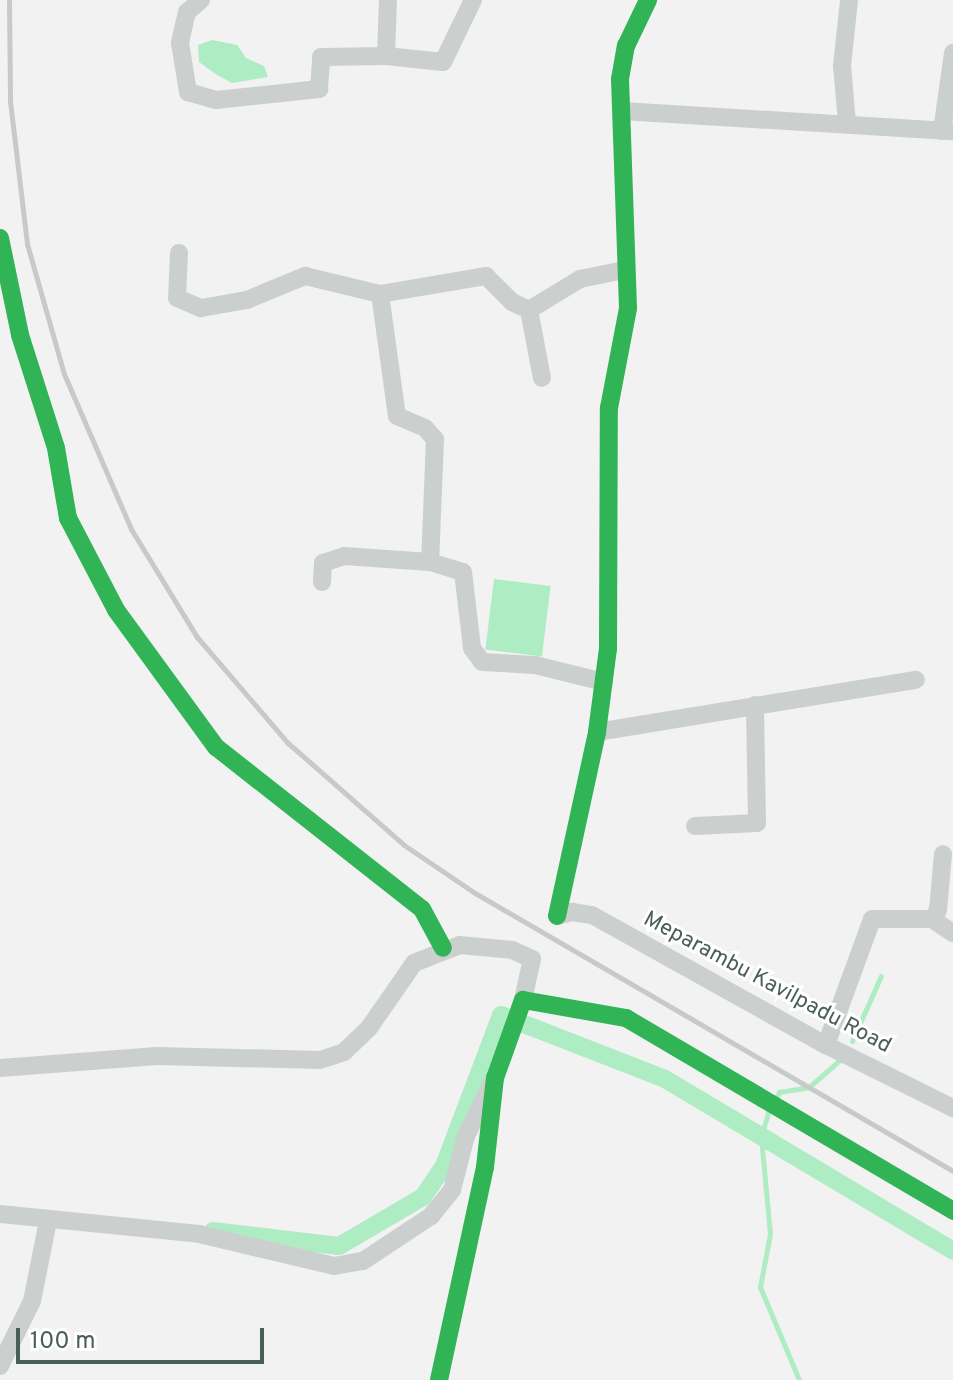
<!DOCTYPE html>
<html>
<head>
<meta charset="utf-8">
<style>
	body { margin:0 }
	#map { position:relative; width:953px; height:1380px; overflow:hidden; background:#f2f2f2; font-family:Overpass,sans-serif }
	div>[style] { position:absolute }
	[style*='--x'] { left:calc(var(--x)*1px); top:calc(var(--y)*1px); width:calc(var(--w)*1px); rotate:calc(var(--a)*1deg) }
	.water>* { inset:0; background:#aeecc4; transform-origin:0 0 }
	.stream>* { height:5px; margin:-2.5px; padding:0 2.5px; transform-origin:2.5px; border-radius:2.5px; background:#aeecc4 }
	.canal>* { height:18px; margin:-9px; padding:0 9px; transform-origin:9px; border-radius:9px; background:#aeecc4 }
	.street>* { height:18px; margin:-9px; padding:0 9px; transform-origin:9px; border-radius:9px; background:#cbd0ce }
	.fast>* { height:18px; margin:-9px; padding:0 9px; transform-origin:9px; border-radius:9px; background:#30b455 }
	.rail>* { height:5px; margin:-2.5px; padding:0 2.5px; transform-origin:2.5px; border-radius:2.5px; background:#c6cac8 }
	span { translate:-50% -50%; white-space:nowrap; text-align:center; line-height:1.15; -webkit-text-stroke:6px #fff; paint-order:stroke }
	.street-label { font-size:22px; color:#495e56 }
	.scale { position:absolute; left:16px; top:1328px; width:248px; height:36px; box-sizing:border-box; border:4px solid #495e56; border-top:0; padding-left:10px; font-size:24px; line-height:28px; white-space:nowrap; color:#495e56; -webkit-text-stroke:6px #fff; paint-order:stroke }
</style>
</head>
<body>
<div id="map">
	<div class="water">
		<i style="clip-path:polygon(212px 40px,237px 45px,246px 58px,264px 66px,268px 77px,232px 83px,217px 75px,199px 62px,198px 45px)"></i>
		<i style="left:494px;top:579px;width:57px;height:71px;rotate:7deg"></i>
	</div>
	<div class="stream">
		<i style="--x:852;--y:1041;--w:71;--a:-66"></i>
		<i style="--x:776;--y:1098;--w:7;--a:-63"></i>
		<i style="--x:779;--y:1092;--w:30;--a:-9"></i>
		<i style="--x:809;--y:1087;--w:43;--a:-41.2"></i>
		<i style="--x:769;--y:1110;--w:28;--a:107"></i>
		<i style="--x:761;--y:1137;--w:97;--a:84.7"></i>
		<i style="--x:770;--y:1234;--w:54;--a:100.7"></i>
		<i style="--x:760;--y:1287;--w:101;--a:67.2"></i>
	</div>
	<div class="canal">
		<i style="--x:213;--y:1231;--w:127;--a:6.8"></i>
		<i style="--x:339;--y:1246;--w:97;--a:-30.3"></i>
		<i style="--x:423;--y:1197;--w:37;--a:-56"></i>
		<i style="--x:444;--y:1166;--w:161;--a:-69.3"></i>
		<i style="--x:501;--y:1015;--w:176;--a:21.3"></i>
		<i style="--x:665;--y:1079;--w:335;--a:30.8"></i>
	</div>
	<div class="street">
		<i style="--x:201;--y:0;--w:18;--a:139"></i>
		<i style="--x:187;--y:12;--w:32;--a:103"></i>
		<i style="--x:180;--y:43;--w:50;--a:80.7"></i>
		<i style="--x:188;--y:92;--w:29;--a:16"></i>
		<i style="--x:216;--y:100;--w:104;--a:-6.1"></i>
		<i style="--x:319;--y:89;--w:32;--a:-86"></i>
		<i style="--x:321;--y:57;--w:65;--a:-0.9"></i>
		<i style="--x:386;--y:56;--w:56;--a:-88"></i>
		<i style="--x:386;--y:56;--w:57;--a:6"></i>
		<i style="--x:443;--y:62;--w:69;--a:-64.2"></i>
		<i style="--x:622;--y:111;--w:332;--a:3.5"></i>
		<i style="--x:847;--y:123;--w:57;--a:-95"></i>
		<i style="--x:842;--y:66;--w:66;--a:-83.9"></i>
		<i style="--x:942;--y:131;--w:79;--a:-82"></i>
		<i style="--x:179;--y:253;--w:45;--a:92.5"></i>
		<i style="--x:177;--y:298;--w:26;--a:23"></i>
		<i style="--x:201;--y:308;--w:47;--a:-9.9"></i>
		<i style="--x:247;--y:300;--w:63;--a:-22.5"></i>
		<i style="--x:305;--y:276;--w:77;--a:13.5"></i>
		<i style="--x:380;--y:294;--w:108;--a:-9.6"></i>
		<i style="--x:486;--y:276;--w:37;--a:45"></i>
		<i style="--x:512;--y:302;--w:19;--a:25"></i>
		<i style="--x:529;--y:310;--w:60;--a:-31.3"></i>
		<i style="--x:580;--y:279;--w:45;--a:-11.6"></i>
		<i style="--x:380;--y:294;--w:123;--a:82.1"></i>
		<i style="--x:397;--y:416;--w:30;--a:23"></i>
		<i style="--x:425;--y:428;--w:15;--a:48"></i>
		<i style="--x:435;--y:439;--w:123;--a:92.3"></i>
		<i style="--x:529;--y:310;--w:69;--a:79.2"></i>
		<i style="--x:322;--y:582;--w:19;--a:-87"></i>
		<i style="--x:323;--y:563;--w:22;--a:-18"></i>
		<i style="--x:344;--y:556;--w:86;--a:4"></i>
		<i style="--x:430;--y:562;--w:34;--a:17"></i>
		<i style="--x:463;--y:572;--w:77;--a:83.2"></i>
		<i style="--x:472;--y:648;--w:17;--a:54"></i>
		<i style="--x:482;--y:662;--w:53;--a:3.2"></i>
		<i style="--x:535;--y:665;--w:71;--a:13.8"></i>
		<i style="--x:597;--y:732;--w:323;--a:-9.3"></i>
		<i style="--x:695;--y:826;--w:62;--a:-2.8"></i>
		<i style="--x:757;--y:823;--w:118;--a:-91"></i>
		<i style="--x:557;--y:916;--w:16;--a:-15"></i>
		<i style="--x:572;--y:912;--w:20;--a:9"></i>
		<i style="--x:592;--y:915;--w:268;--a:29.1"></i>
		<i style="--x:826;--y:1045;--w:142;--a:26.4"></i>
		<i style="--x:932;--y:919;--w:25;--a:34"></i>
		<i style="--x:826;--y:1045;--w:134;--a:-69.9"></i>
		<i style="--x:872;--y:919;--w:60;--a:0"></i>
		<i style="--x:932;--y:919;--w:11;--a:-56"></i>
		<i style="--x:938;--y:910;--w:56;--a:-84.9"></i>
		<i style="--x:0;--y:1068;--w:157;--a:-4.4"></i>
		<i style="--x:157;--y:1056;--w:163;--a:1.4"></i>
		<i style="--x:320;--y:1060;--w:25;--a:-18"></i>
		<i style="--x:344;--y:1052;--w:35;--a:-44"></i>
		<i style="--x:369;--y:1028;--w:79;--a:-55.3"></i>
		<i style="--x:414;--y:963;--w:49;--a:-21.4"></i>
		<i style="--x:460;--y:945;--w:52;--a:5.5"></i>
		<i style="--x:512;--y:950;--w:22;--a:24"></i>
		<i style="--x:532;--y:959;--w:42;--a:102.4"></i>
		<i style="--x:0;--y:1214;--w:200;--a:5.7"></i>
		<i style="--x:199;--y:1234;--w:139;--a:13.3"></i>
		<i style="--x:334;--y:1266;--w:29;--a:-10"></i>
		<i style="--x:363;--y:1261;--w:82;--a:-33.5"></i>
		<i style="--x:431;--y:1216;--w:33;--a:-51"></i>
		<i style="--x:452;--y:1190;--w:56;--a:-75.5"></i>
		<i style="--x:466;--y:1136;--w:59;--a:-63.9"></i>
		<i style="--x:0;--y:1366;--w:72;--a:-63.8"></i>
		<i style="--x:32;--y:1301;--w:82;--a:-78.7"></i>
	</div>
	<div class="fast">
		<i style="--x:0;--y:238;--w:99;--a:78.3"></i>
		<i style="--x:20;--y:335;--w:119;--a:72.3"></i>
		<i style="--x:56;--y:448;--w:71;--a:80.3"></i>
		<i style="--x:68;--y:518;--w:104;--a:62.4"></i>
		<i style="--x:116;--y:610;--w:170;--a:53.9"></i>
		<i style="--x:216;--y:747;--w:262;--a:38.2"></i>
		<i style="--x:422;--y:909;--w:44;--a:61.7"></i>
		<i style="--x:557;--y:916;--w:188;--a:-77.7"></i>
		<i style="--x:597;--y:732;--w:84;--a:-82.5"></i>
		<i style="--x:608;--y:649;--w:241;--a:-89.8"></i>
		<i style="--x:609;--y:408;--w:102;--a:-79.2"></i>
		<i style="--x:628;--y:308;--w:229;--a:-92"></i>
		<i style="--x:620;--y:79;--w:34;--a:-80"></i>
		<i style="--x:626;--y:46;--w:51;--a:-64.4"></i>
		<i style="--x:439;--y:1380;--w:218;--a:-77.8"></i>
		<i style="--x:485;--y:1167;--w:90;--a:-83.6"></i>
		<i style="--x:495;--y:1078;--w:83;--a:-70.3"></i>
		<i style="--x:523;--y:1000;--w:105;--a:9.9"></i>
		<i style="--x:626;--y:1018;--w:380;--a:30.5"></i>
	</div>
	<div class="rail">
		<i style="--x:9;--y:0;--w:101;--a:89.4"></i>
		<i style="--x:10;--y:101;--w:144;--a:83.2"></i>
		<i style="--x:27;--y:244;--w:135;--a:74.1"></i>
		<i style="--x:64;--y:374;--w:169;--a:66.6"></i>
		<i style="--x:131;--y:529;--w:127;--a:58.6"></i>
		<i style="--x:197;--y:637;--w:140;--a:49.4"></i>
		<i style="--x:288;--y:743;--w:154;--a:41.3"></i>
		<i style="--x:404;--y:845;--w:86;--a:34.1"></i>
		<i style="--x:475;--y:893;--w:553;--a:30.18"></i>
	</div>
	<div class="street-label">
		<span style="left:767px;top:983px;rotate:28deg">Meparambu Kavilpadu Road</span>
	</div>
	<div class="scale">100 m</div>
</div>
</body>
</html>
